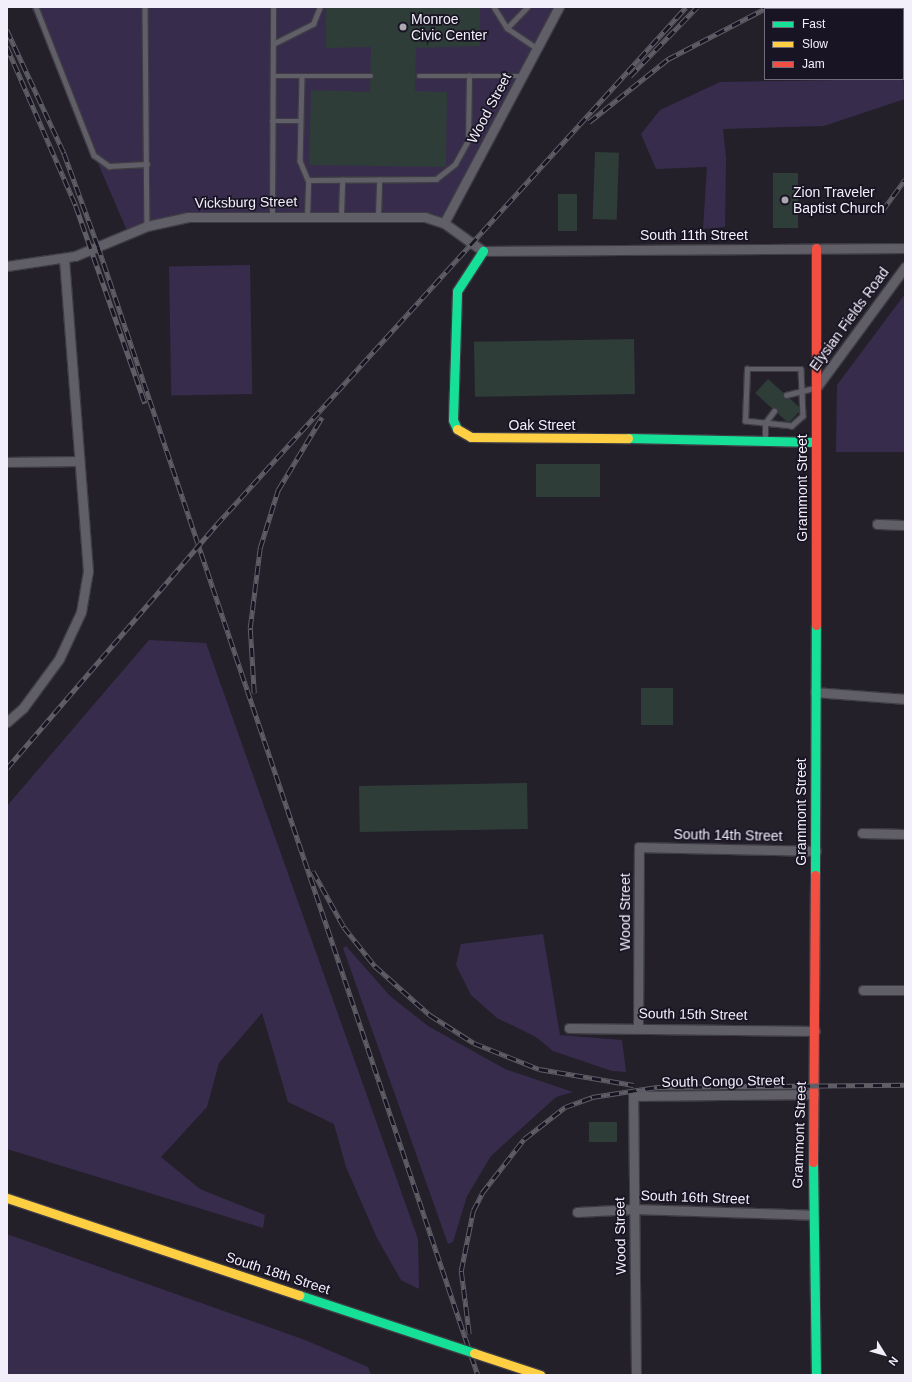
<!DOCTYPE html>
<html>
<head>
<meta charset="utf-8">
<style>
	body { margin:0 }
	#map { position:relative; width:912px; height:1382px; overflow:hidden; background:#23202a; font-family:Helvetica,sans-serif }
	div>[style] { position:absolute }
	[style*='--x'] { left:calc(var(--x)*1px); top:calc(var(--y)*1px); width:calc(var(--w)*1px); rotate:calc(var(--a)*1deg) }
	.green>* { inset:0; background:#382c4d; transform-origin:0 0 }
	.building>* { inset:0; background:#2f3d39; transform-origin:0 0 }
	.roads { filter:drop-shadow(1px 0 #3e3c44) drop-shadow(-1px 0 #3e3c44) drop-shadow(0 1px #3e3c44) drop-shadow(0 -1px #3e3c44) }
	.lane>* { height:4.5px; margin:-2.25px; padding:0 2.25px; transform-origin:2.25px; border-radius:2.25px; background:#605e66 }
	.street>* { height:9px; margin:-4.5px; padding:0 4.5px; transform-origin:4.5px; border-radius:4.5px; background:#605e66 }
	.fast>* { height:9px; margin:-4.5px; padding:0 4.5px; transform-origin:4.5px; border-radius:4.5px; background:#16e098 }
	.slow>* { height:9px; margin:-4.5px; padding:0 4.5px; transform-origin:4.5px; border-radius:4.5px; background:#ffcf43 }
	.jam>* { height:9px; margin:-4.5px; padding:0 4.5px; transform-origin:4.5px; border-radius:4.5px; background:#f24e42 }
	.rail>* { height:4.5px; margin-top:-2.25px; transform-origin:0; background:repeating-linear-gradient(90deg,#191423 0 9px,#5f5d65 0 18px); box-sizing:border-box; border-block:1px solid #5f5d65 }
	.bridges { filter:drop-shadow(1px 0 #3e3c44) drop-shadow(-1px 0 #3e3c44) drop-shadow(0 1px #3e3c44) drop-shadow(0 -1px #3e3c44) }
	.fast-bridge>* { height:9px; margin:-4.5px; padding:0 4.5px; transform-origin:4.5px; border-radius:4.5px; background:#16e098 }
	.slow-bridge>* { height:9px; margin:-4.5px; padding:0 4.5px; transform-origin:4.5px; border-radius:4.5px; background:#ffcf43 }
	.dots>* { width:11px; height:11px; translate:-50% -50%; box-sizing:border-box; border:2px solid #191423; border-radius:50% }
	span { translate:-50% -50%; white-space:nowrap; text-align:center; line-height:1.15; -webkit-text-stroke:3.5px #191423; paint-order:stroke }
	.poi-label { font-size:14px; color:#f2effa }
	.left { translate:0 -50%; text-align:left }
	.street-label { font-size:14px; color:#f2effa }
	.frame { position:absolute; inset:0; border:8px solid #f2effa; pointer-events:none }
	.legend { position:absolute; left:764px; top:8px; width:140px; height:72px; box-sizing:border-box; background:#191423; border:1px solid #706c79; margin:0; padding:5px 7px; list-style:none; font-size:12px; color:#f2effa }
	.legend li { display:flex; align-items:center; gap:8px; height:20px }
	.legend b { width:20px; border:1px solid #706c79 }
	.north { position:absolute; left:864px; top:1334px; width:40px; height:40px; -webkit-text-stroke:3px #191423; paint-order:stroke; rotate:127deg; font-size:11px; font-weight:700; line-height:16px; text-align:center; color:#f2effa }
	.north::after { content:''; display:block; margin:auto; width:14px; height:18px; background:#f2effa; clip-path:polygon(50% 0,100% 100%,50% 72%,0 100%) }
</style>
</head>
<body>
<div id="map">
	<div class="green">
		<i style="clip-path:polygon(31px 7px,559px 7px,444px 223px,425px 217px,188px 217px,128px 233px)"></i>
		<i style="clip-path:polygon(903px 70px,905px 99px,824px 126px,723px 129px,726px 158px,725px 227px,703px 229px,707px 167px,656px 169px,641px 134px,660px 110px,720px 82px,903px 79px)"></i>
		<i style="left:250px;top:265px;width:129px;height:81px;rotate:89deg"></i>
		<i style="clip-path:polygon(905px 294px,905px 452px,836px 452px,837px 385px)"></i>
		<i style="clip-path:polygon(149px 640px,206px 643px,418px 1239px,419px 1289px,401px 1280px,377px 1238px,346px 1167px,334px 1124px,288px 1102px,262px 1013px,219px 1063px,207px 1107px,161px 1157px,200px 1189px,265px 1215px,263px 1228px,7px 1149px,7px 806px)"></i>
		<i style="clip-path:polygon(543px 934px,560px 1035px,622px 1040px,626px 1072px,612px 1071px,553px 1051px,536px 1037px,497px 1018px,471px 995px,456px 965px,461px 944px)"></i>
		<i style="clip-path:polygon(346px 946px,390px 996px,428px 1026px,505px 1069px,573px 1092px,556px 1097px,491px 1156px,467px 1196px,453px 1242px,448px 1244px,343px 948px)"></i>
		<i style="clip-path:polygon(7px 1234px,305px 1340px,368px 1367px,371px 1375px,7px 1375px)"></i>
	</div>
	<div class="building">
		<i style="clip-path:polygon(326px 7px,480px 7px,480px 46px,416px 48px,415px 91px,447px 92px,446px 167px,309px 165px,311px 90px,370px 92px,371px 47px,326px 48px)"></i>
		<i style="left:595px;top:152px;width:24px;height:67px;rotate:2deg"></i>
		<i style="left:773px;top:173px;width:25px;height:55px"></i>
		<i style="left:558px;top:194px;width:19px;height:37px"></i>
		<i style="left:634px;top:339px;width:55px;height:160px;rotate:89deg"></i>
		<i style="left:768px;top:379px;width:45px;height:19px;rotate:42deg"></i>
		<i style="left:536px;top:464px;width:64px;height:33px"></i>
		<i style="left:673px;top:688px;width:37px;height:32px;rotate:90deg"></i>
		<i style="left:527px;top:783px;width:46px;height:168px;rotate:89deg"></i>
		<i style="left:589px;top:1122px;width:28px;height:20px"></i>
	</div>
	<div class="roads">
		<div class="lane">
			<i style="--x:36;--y:7;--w:159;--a:68.6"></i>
			<i style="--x:94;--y:155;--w:19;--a:36"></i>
			<i style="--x:109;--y:166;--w:38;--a:-3"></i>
			<i style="--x:145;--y:7;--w:219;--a:89.5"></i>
			<i style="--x:494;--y:7;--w:25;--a:58"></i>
			<i style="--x:507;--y:28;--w:36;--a:34"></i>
			<i style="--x:507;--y:28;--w:29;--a:-46"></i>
			<i style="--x:273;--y:44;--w:45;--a:-26.6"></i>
			<i style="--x:313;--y:24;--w:18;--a:-68"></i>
			<i style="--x:273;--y:76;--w:98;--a:0"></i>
			<i style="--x:302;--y:76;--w:85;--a:91.3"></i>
			<i style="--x:300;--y:161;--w:21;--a:67"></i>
			<i style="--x:419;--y:76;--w:103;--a:0"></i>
			<i style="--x:272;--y:121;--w:29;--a:0"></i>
			<i style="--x:341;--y:215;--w:35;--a:-88"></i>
			<i style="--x:378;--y:215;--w:35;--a:-88"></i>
			<i style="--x:272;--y:216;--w:209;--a:-89.7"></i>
			<i style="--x:307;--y:216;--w:36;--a:-88"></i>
			<i style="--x:308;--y:180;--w:128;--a:-0.4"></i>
			<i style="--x:436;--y:179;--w:24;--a:-38"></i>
			<i style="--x:455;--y:164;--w:26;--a:-61"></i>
			<i style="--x:468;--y:141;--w:65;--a:-89.1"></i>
			<i style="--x:747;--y:369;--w:54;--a:0"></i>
			<i style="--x:801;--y:369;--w:47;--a:87.6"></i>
			<i style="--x:803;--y:416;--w:15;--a:138"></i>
			<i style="--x:792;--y:426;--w:47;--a:-173.9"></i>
			<i style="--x:745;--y:421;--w:52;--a:-87.8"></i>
			<i style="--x:786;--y:395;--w:30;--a:-14"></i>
			<i style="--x:765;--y:436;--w:13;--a:-90"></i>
			<i style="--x:765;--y:423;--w:15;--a:-53"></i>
		</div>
		<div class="street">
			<i style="--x:444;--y:223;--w:245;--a:-62"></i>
			<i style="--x:7;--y:266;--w:69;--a:-8.4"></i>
			<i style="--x:75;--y:256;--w:78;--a:-22.6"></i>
			<i style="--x:147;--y:226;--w:42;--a:-12.4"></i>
			<i style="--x:188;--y:217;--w:237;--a:0"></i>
			<i style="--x:425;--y:217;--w:20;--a:18"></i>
			<i style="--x:444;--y:223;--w:48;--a:35.7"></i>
			<i style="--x:483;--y:251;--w:422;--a:-0.4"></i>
			<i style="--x:816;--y:388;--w:150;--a:-53.7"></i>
			<i style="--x:7;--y:462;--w:71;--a:-0.8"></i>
			<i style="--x:877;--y:524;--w:28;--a:2"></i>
			<i style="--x:815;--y:692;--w:90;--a:4.4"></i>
			<i style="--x:7;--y:722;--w:21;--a:-41"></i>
			<i style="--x:23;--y:708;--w:61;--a:-53.7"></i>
			<i style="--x:59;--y:659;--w:52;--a:-64.9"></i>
			<i style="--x:81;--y:612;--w:42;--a:-80.3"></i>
			<i style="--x:88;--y:571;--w:313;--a:-94.4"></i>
			<i style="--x:862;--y:833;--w:43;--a:1.3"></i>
			<i style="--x:863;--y:990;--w:42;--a:0"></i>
			<i style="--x:638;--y:1026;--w:179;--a:-89.7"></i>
			<i style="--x:639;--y:847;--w:177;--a:1.3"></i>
			<i style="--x:569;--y:1028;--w:246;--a:0.7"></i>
			<i style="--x:577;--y:1212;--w:57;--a:-3"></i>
			<i style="--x:634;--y:1209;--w:177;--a:1.9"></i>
			<i style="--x:636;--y:1375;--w:279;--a:-90.6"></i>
			<i style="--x:633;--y:1096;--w:181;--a:-0.6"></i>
		</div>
		<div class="fast">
			<i style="--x:457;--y:429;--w:10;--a:-114"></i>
			<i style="--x:453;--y:420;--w:129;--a:-88.2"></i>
			<i style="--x:457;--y:291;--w:48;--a:-57"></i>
			<i style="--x:628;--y:438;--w:188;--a:1.2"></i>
			<i style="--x:815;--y:875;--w:250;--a:-89.8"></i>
			<i style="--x:813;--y:1162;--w:213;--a:89.2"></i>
		</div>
		<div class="slow">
			<i style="--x:457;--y:429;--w:16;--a:30"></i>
			<i style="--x:471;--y:437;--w:157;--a:0.4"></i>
		</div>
		<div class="jam">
			<i style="--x:816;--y:625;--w:377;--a:-90"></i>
			<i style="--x:813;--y:1162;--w:287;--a:-89.6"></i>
		</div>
	</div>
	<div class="rail">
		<i style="--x:7;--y:30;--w:136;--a:65.1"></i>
		<i style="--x:64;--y:153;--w:99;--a:69.9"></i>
		<i style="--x:98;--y:246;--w:1191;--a:71.4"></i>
		<i style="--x:7;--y:47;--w:173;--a:66.5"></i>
		<i style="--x:76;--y:206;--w:209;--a:70.7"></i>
		<i style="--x:630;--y:76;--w:96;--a:-45.8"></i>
		<i style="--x:589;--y:122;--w:101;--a:-38.6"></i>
		<i style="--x:668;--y:59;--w:113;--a:-27.5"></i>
		<i style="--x:882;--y:211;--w:39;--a:-54"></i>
		<i style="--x:254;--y:693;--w:65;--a:-93.5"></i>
		<i style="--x:250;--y:628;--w:81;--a:-82.9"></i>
		<i style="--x:260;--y:548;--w:61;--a:-72.8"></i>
		<i style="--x:278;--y:490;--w:85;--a:-58.9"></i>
		<i style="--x:7;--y:768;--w:321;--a:-49.3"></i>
		<i style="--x:216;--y:525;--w:699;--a:-47.78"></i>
		<i style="--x:313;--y:871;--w:64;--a:61"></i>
		<i style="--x:344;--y:927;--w:50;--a:51.5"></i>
		<i style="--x:375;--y:966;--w:74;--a:41.7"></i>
		<i style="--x:430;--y:1015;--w:52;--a:32.5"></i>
		<i style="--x:474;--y:1043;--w:70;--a:21.8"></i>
		<i style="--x:539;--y:1069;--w:96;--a:9.6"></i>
		<i style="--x:469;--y:1334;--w:64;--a:-97.2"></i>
		<i style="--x:461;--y:1271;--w:61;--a:-78.7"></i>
		<i style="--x:473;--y:1211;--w:20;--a:-63"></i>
		<i style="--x:482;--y:1193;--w:68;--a:-52.1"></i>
		<i style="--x:524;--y:1139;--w:52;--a:-38"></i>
		<i style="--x:565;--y:1107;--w:29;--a:-20"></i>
		<i style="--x:592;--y:1097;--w:66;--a:-8.7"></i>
		<i style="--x:657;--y:1087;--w:248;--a:-0.5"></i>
	</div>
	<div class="bridges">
		<div class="fast-bridge">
			<i style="--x:299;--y:1295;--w:184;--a:18.3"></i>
		</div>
		<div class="slow-bridge">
			<i style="--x:7;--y:1198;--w:308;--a:18.4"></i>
			<i style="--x:474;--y:1353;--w:70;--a:18.4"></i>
		</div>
	</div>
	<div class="dots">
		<i style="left:403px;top:27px;background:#aaa7b1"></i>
		<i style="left:785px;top:200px;background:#aaa7b1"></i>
	</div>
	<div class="poi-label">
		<span class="left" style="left:411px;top:27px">Monroe<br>Civic Center</span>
		<span class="left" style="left:793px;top:200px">Zion Traveler<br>Baptist Church</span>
	</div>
	<div class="street-label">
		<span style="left:489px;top:108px;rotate:-62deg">Wood Street</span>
		<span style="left:246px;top:202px;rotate:-1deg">Vicksburg Street</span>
		<span style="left:694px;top:235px">South 11th Street</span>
		<span style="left:849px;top:319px;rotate:-54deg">Elysian Fields Road</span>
		<span style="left:542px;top:425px">Oak Street</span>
		<span style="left:802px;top:488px;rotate:-90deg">Grammont Street</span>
		<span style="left:801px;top:812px;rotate:-90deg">Grammont Street</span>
		<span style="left:728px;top:835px;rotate:1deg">South 14th Street</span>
		<span style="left:625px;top:912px;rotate:-90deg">Wood Street</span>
		<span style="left:693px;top:1014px;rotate:1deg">South 15th Street</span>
		<span style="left:723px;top:1081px;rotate:-1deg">South Congo Street</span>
		<span style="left:799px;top:1135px;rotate:-88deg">Grammont Street</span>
		<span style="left:695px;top:1197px;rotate:2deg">South 16th Street</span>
		<span style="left:620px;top:1236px;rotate:-91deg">Wood Street</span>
		<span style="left:278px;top:1273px;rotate:18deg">South 18th Street</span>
	</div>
	<div class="frame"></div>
	<ul class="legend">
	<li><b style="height:5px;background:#16e098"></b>Fast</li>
	<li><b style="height:5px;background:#ffcf43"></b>Slow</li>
	<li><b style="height:5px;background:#f24e42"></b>Jam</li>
	</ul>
	<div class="north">N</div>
</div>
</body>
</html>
